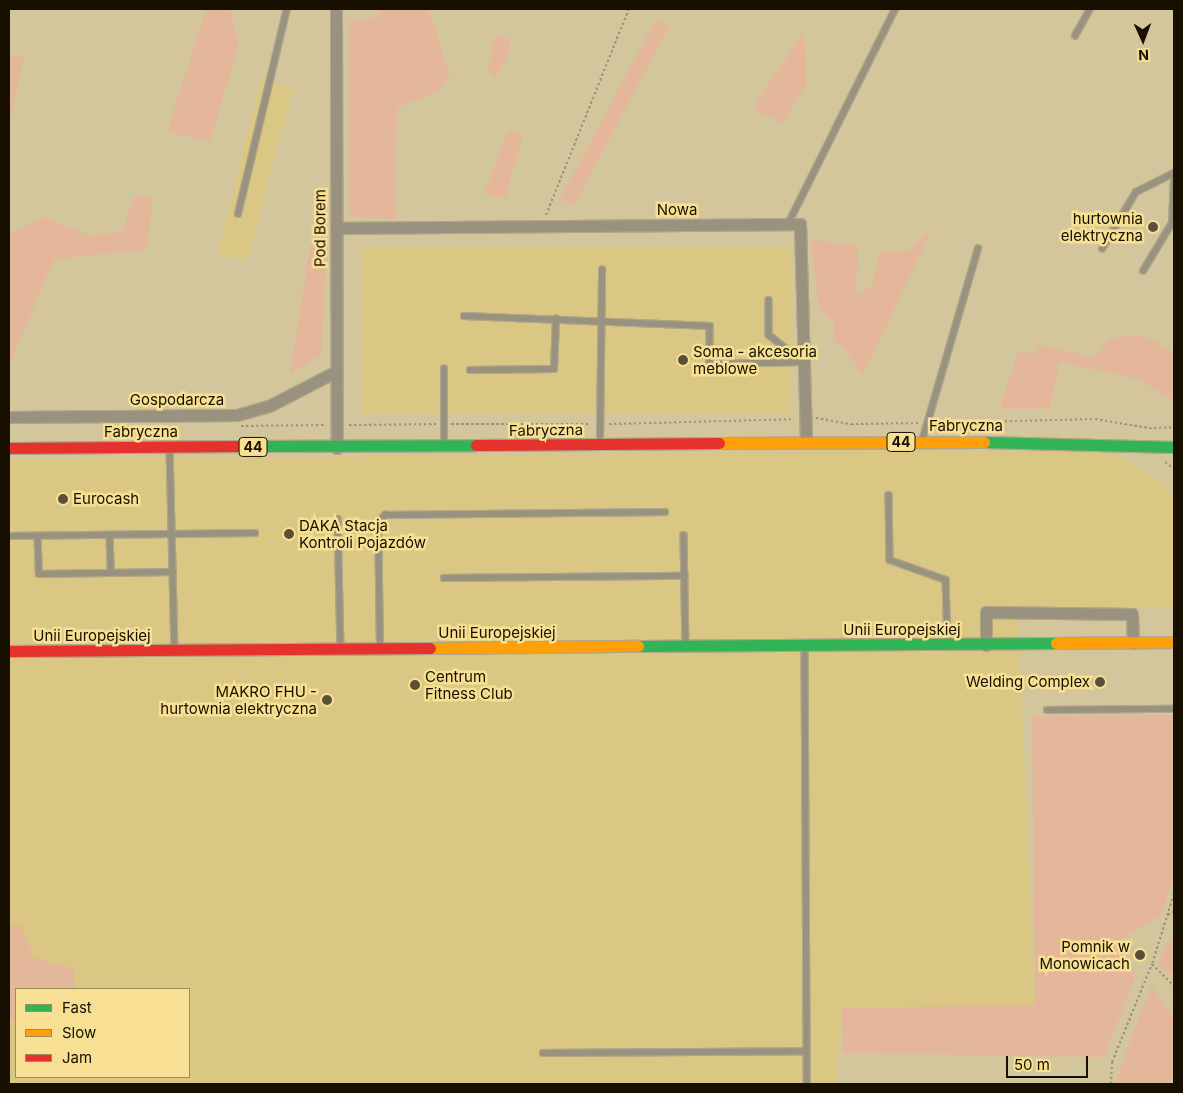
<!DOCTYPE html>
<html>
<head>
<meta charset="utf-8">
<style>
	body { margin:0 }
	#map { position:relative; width:1183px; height:1093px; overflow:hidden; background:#d3c69c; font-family:Inter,sans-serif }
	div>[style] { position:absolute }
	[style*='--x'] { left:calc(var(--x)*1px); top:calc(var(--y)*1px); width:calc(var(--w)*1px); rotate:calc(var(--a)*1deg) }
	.built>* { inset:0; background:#dac784; transform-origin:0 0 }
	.green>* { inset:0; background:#e4b79b; transform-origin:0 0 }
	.path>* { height:2px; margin-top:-1px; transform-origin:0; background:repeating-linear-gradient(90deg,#98927d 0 2.5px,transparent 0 5px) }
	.roads { filter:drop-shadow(1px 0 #b1a688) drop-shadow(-1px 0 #b1a688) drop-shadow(0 1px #b1a688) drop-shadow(0 -1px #b1a688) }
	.lane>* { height:5.5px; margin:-2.75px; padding:0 2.75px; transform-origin:2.75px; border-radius:2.75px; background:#98927f }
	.street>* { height:11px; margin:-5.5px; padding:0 5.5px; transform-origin:5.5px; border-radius:5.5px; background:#98927f }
	.fast>* { height:11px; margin:-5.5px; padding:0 5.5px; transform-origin:5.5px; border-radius:5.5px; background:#30b455 }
	.slow>* { height:11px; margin:-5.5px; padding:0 5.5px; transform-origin:5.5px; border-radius:5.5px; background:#ff9f0a }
	.jam>* { height:11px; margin:-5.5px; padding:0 5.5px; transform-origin:5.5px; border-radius:5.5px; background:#e5322d }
	.dots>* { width:14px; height:14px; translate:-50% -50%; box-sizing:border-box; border:2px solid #f7e093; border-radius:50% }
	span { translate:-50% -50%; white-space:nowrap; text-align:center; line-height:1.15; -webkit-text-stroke:5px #f7e093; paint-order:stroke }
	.shield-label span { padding:1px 4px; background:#f7e093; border:1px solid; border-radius:4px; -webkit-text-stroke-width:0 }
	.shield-label { font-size:14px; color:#171000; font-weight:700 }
	.street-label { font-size:15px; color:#171000 }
	.poi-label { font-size:15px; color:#171000 }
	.right { translate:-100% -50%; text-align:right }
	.left { translate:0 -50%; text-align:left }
	.frame { position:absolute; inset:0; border:10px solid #171000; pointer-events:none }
	.legend { position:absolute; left:15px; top:988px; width:175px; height:90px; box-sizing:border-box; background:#f7e093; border:1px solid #9d8d58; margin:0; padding:6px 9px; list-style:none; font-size:15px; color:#171000 }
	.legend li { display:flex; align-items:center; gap:10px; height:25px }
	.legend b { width:25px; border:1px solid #9d8d58 }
	.north { position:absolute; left:1118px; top:15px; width:50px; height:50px; -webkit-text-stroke:4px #f7e093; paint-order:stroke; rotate:178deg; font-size:14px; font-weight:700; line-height:20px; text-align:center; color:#171000 }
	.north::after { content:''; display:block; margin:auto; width:18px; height:22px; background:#171000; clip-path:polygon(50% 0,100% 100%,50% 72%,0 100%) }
	.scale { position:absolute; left:1006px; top:1056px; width:82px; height:22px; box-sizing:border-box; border:2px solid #171000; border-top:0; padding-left:6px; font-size:15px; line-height:18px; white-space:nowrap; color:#171000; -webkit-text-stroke:4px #f7e093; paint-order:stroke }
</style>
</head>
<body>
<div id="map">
	<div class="built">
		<i style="clip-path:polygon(260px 82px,294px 86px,247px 260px,218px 255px)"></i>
		<i style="left:792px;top:247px;width:167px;height:430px;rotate:90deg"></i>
		<i style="clip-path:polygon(evenodd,1109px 450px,1165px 484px,1174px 501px,1174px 607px,1018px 611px,1035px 1006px,842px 1008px,836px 1084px,9px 1084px,9px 459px,1109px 450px,16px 989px,189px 989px,189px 1077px,16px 1077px,16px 989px)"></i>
	</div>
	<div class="green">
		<i style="clip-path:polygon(206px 9px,230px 9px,239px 46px,210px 141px,167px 132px)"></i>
		<i style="clip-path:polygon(379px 9px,429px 9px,450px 76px,439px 91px,397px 108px,395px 220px,349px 216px,349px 21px,378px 17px)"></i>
		<i style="left:656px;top:19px;width:15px;height:204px;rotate:28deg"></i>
		<i style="clip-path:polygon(804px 32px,807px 84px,781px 123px,753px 108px)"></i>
		<i style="clip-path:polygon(494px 38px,509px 38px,510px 51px,496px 77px,487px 70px)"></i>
		<i style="clip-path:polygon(12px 55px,24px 57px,9px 125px,9px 68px)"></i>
		<i style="clip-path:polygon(508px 130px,523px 135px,505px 198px,484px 194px)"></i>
		<i style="clip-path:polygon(135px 195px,153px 198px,147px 250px,54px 259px,9px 365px,9px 235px,44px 217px,89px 235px,122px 232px)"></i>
		<i style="clip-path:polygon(932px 229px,863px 375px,845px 349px,833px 342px,834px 323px,819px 309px,811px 240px,858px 245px,856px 295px,872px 286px,879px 252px,909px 250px)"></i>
		<i style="clip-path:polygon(311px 241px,327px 244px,321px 355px,290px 375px)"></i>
		<i style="clip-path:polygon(1142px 335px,1174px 352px,1173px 400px,1137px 379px,1060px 362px,1049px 409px,1000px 409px,1018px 351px,1036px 354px,1037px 345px,1095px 357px,1109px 338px)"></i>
		<i style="clip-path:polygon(1174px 715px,1174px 874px,1162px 914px,1121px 939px,1135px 977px,1104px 1057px,843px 1053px,842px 1008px,1035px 1005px,1032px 716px)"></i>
		<i style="clip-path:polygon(20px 925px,34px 958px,73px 968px,75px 989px,16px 989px,16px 1024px,9px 1017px,9px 926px)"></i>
		<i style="clip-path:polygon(1174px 934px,1174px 976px,1157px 963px)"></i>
		<i style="clip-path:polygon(1151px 985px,1174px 1017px,1174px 1079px,1170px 1084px,1115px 1084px)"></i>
	</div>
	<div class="path">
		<i style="--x:546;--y:215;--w:222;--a:-68.1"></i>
		<i style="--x:816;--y:418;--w:36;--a:10"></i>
		<i style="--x:851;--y:424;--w:69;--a:-0.8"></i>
		<i style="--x:935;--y:423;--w:160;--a:-1.4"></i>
		<i style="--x:1095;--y:419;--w:55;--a:9.5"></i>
		<i style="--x:1149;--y:428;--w:25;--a:-2"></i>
		<i style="--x:451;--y:424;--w:140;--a:0"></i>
		<i style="--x:609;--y:424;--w:185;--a:-1.5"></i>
		<i style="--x:349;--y:425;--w:87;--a:-0.7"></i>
		<i style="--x:241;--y:426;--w:85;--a:-0.7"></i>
		<i style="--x:1165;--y:462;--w:11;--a:38"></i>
		<i style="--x:1174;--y:894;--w:73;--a:107.4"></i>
		<i style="--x:1152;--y:964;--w:31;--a:45"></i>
		<i style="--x:1168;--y:915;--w:7;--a:-34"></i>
		<i style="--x:1111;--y:1084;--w:22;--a:-87"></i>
		<i style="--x:1112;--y:1062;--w:106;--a:-67.8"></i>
	</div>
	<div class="roads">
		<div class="lane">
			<i style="--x:1075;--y:36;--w:31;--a:-61"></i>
			<i style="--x:238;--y:214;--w:211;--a:-76.6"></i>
			<i style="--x:788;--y:224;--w:240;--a:-63.5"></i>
			<i style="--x:1102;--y:249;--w:66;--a:-59.2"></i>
			<i style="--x:1136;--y:192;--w:42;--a:-26.6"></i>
			<i style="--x:1143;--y:271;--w:56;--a:-58.9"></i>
			<i style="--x:1172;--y:223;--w:43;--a:-87.3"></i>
			<i style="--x:769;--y:300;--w:35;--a:90"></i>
			<i style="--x:769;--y:335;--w:43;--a:38.5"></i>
			<i style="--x:464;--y:316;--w:246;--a:2.3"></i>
			<i style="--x:710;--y:326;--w:38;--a:90"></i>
			<i style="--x:710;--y:364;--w:93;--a:-1.2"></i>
			<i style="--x:470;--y:370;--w:84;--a:-0.7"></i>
			<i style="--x:554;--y:369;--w:50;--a:-87.7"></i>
			<i style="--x:923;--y:438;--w:197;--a:-73.8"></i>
			<i style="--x:600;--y:440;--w:170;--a:-89.3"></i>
			<i style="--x:444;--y:442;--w:73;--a:-90"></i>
			<i style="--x:170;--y:448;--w:201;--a:88.6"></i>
			<i style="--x:889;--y:495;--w:65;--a:89.1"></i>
			<i style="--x:890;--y:560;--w:59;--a:19.7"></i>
			<i style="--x:946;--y:580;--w:63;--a:88.2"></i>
			<i style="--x:338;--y:519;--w:128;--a:88.7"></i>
			<i style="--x:110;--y:535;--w:38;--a:88"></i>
			<i style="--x:684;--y:535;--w:110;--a:89"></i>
			<i style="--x:9;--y:536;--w:246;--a:-0.7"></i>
			<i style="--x:38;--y:536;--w:38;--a:88"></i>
			<i style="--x:39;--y:574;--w:134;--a:-0.9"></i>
			<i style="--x:444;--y:578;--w:241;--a:-0.5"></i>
			<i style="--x:805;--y:646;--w:438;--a:89.7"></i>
			<i style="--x:380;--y:647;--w:124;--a:-90.9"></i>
			<i style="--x:378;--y:523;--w:11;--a:-49"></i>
			<i style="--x:385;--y:515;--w:280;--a:-0.6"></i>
			<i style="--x:1047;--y:710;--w:127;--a:-0.5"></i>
			<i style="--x:543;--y:1053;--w:263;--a:-0.4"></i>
		</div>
		<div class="street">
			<i style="--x:336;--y:9;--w:439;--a:89.9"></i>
			<i style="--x:336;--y:228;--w:464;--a:-0.5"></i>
			<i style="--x:800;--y:224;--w:218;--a:88.4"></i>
			<i style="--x:9;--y:417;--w:228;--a:-0.5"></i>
			<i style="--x:237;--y:415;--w:35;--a:-16"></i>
			<i style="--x:271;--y:405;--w:72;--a:-27.3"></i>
			<i style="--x:986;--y:645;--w:33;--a:-90"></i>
			<i style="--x:986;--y:612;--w:146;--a:0.8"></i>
			<i style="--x:1132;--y:614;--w:29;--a:88"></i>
		</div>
		<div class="fast">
			<i style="--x:984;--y:442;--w:190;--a:1.5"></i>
			<i style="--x:241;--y:446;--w:235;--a:-0.2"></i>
			<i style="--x:638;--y:646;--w:418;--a:-0.4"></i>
		</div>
		<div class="slow">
			<i style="--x:719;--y:443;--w:265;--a:-0.2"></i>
			<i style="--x:1056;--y:643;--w:118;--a:-0.5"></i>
			<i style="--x:430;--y:648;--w:208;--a:-0.6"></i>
		</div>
		<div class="jam">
			<i style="--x:476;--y:445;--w:243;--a:-0.5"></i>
			<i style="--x:9;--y:448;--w:232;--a:-0.5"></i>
			<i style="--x:9;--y:651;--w:421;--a:-0.4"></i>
		</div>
	</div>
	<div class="dots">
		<i style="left:1153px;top:227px;background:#595037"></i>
		<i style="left:683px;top:360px;background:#595037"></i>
		<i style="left:63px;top:499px;background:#595037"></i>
		<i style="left:289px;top:534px;background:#595037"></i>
		<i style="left:1100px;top:682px;background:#595037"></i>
		<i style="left:415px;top:685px;background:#595037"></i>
		<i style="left:327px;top:700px;background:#595037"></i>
		<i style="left:1140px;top:955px;background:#595037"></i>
	</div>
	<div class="shield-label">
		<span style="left:901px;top:442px">44</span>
		<span style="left:253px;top:447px">44</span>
	</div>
	<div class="street-label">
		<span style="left:677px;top:210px">Nowa</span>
		<span style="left:320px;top:228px;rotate:-90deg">Pod Borem</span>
		<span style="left:177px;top:400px">Gospodarcza</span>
		<span style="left:966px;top:426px">Fabryczna</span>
		<span style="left:546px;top:430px;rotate:-1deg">Fabryczna</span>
		<span style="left:141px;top:432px">Fabryczna</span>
		<span style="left:902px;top:630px">Unii Europejskiej</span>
		<span style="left:497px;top:633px">Unii Europejskiej</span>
		<span style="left:92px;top:636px">Unii Europejskiej</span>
	</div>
	<div class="poi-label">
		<span class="right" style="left:1143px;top:227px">hurtownia<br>elektryczna</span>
		<span class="left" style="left:693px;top:360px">Soma - akcesoria<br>meblowe</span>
		<span class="left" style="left:73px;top:499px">Eurocash</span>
		<span class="left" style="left:299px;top:534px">DAKA Stacja<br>Kontroli Pojazdów</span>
		<span class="left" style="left:425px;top:685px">Centrum<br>Fitness Club</span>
		<span class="right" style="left:1090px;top:682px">Welding Complex</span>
		<span class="right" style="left:317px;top:700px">MAKRO FHU -<br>hurtownia elektryczna</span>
		<span class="right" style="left:1130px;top:955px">Pomnik w<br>Monowicach</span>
	</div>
	<div class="frame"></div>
	<ul class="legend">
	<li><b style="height:6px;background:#30b455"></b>Fast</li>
	<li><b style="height:6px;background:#ff9f0a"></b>Slow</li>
	<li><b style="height:6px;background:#e5322d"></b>Jam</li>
	</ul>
	<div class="north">N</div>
	<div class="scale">50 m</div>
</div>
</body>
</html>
